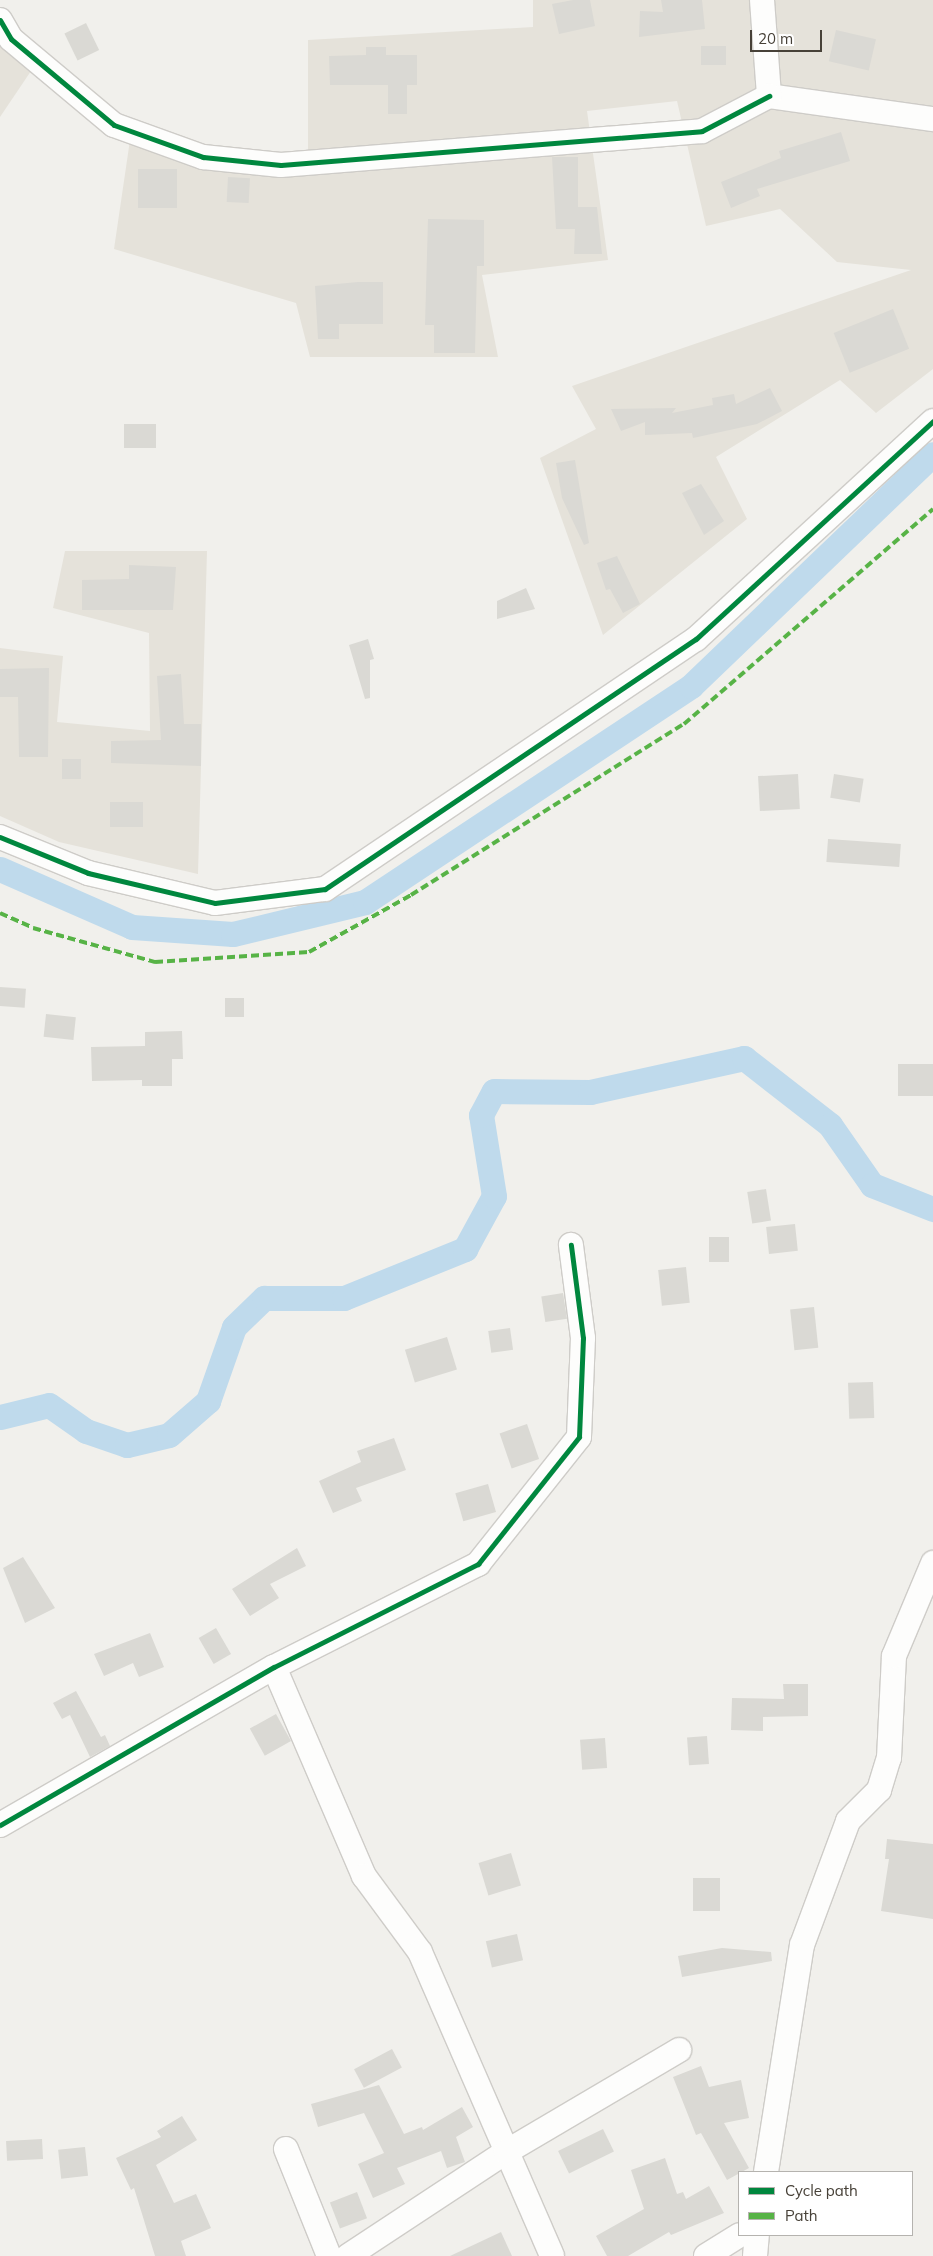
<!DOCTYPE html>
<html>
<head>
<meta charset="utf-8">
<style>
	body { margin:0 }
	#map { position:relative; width:933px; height:2256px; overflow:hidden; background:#f1f0ec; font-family:Mulish,sans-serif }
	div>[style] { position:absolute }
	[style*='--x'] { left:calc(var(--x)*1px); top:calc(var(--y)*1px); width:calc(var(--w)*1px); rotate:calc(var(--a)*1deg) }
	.residential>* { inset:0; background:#e5e2da }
	.canal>* { height:25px; margin:-12.5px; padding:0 12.5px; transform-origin:12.5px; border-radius:12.5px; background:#bfdaec }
	.building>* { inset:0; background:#dad9d4; transform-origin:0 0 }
	.roads { filter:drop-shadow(1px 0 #ceccc8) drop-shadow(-1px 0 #ceccc8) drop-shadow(0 1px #ceccc8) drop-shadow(0 -1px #ceccc8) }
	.street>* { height:24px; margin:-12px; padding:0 12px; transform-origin:12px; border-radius:12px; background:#fdfdfc }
	.quiet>* { height:4px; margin-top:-2px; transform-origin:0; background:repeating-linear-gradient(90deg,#57b346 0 8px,transparent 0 12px) }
	.cycleway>* { height:5px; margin:-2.5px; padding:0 2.5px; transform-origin:2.5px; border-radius:2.5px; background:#00873e }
	span { translate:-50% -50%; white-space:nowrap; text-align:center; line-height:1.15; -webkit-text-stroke:5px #fff; paint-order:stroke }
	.legend { position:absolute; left:738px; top:2171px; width:175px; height:65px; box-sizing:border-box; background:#fff; border:1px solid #b5b3af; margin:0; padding:6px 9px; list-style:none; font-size:15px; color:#474138 }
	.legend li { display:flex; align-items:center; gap:10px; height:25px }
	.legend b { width:25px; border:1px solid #b5b3af }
	.scale { position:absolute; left:750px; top:30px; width:72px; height:22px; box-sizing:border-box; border:2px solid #474138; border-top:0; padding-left:6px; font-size:15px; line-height:18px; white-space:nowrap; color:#474138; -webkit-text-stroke:4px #fff; paint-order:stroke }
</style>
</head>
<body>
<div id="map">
	<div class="residential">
		<i style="clip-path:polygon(533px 0,933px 0,933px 369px,876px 413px,840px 380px,716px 457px,747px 519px,603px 635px,540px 458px,596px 429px,572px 386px,911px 270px,837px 262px,780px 209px,706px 226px,677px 101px,587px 111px,608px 260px,482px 275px,498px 357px,310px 357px,296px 303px,114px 249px,130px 140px,308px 166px,308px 40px,533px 27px)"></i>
		<i style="clip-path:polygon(0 11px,31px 71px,0 117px)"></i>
		<i style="clip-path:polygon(65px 551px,207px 551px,198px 874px,59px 842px,0 816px,0 648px,63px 656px,57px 722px,150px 731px,149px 633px,53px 608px)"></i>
	</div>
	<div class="canal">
		<i style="--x:0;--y:869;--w:144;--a:23.7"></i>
		<i style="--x:132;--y:927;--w:101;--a:4"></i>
		<i style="--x:233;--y:934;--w:136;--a:-13.6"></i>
		<i style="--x:365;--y:902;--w:391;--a:-33.5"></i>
		<i style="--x:691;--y:686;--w:335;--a:-43.8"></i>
		<i style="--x:0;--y:1417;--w:50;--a:-13.8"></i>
		<i style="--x:49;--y:1405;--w:45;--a:35.1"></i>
		<i style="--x:86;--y:1431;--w:43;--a:18.9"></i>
		<i style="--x:127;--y:1445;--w:43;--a:-13.4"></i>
		<i style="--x:169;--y:1435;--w:52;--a:-41.1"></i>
		<i style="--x:208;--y:1401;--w:78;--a:-70.6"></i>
		<i style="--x:234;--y:1327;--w:42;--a:-44"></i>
		<i style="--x:264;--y:1298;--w:80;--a:0"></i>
		<i style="--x:344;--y:1298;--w:131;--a:-22"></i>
		<i style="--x:465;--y:1249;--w:60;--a:-61.3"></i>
		<i style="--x:494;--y:1196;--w:82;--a:-99.1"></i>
		<i style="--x:481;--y:1115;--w:27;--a:-62"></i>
		<i style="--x:494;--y:1091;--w:96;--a:0.6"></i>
		<i style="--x:590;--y:1092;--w:158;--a:-12.4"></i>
		<i style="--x:744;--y:1058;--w:109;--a:37.9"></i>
		<i style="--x:830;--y:1125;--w:73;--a:55"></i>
		<i style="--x:872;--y:1185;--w:66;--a:21.5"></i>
	</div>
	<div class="building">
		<i style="clip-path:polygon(573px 0,590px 0,595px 26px,559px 34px,552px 4px)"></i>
		<i style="clip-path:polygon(661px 0,702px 0,705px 29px,639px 37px,640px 11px,663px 12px)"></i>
		<i style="left:86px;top:23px;width:30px;height:24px;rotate:64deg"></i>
		<i style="left:836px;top:30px;width:41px;height:32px;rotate:13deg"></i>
		<i style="left:701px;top:46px;width:25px;height:19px"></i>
		<i style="clip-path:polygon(366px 47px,386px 47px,386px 55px,417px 55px,417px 85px,407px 85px,407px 114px,388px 114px,388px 85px,330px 85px,329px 56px,366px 55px)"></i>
		<i style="clip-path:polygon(841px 132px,850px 161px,757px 189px,760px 196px,731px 208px,721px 182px,781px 158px,779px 151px)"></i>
		<i style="clip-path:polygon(552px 157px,578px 157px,578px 207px,597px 207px,602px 254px,574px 254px,575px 229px,556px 229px)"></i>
		<i style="left:138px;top:169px;width:39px;height:39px"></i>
		<i style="left:228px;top:177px;width:22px;height:25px;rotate:3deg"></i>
		<i style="clip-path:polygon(428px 219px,484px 220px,484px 266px,477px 266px,475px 353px,434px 353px,434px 325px,425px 325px)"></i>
		<i style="clip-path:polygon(358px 282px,383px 282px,383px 324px,339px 324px,339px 339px,318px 339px,315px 286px)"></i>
		<i style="left:893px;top:309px;width:43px;height:64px;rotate:68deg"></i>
		<i style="clip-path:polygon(770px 388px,782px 411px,757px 424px,693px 438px,692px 433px,645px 435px,645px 422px,621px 431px,611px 409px,676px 408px,672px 413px,713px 405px,712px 398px,734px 394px,736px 404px)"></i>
		<i style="left:124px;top:424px;width:32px;height:24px"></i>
		<i style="clip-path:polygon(575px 460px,589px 543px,584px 545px,562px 498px,556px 463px)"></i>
		<i style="clip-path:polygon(701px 484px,724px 521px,704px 535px,682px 493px)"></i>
		<i style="clip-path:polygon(617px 556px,640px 604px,623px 613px,610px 589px,606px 590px,597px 563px)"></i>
		<i style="clip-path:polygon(129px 565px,176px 567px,173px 610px,82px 610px,82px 580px,129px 579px)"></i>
		<i style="clip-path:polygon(526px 588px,535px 609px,497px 619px,497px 601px)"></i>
		<i style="clip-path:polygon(368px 639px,374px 659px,370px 660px,370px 698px,365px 699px,349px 645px)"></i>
		<i style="clip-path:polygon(49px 668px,48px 757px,19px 757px,18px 697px,0 697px,0 669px)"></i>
		<i style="clip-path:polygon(181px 674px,184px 724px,201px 724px,201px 766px,111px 763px,111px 741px,161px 740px,157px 676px)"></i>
		<i style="left:62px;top:759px;width:19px;height:20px"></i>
		<i style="left:798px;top:774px;width:35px;height:40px;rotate:87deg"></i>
		<i style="left:834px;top:774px;width:30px;height:24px;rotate:9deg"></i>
		<i style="left:110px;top:802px;width:33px;height:25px"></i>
		<i style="left:828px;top:839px;width:73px;height:23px;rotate:4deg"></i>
		<i style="left:0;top:987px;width:26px;height:19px;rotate:4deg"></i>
		<i style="left:225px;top:998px;width:19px;height:19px"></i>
		<i style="left:46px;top:1014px;width:30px;height:23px;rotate:6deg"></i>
		<i style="clip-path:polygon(182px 1031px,183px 1059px,172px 1059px,172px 1086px,142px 1086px,142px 1080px,92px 1081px,91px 1047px,145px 1046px,145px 1032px)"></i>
		<i style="left:898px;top:1064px;width:35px;height:32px"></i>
		<i style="left:766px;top:1189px;width:32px;height:19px;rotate:81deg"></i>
		<i style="left:795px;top:1224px;width:27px;height:29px;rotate:84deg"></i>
		<i style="left:709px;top:1237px;width:20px;height:25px"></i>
		<i style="left:686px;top:1267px;width:36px;height:28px;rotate:84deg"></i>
		<i style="left:563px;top:1293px;width:26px;height:22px;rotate:81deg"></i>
		<i style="left:814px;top:1307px;width:41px;height:24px;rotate:84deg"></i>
		<i style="left:510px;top:1328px;width:22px;height:22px;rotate:82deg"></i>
		<i style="left:447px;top:1337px;width:34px;height:44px;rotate:73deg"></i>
		<i style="left:873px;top:1382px;width:36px;height:25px;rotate:88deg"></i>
		<i style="left:527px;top:1424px;width:37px;height:29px;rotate:71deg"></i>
		<i style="clip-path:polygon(394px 1438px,406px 1470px,356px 1488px,362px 1501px,333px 1513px,319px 1481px,361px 1462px,357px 1451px)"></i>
		<i style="left:488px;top:1484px;width:29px;height:34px;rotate:74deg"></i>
		<i style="clip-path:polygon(297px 1548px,306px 1566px,270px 1584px,279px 1598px,250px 1616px,232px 1589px)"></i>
		<i style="clip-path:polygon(23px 1557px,55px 1608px,25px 1623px,3px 1568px)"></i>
		<i style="left:216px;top:1628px;width:30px;height:20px;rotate:60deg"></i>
		<i style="clip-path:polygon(150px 1633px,164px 1667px,139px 1677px,133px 1663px,104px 1676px,94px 1654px)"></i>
		<i style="clip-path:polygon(783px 1684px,808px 1684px,808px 1716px,763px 1717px,763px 1731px,731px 1730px,732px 1698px,784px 1699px)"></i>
		<i style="clip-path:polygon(76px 1691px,101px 1737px,105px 1735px,110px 1746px,90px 1757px,70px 1715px,62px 1719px,53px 1703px)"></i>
		<i style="left:276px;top:1714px;width:31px;height:30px;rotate:61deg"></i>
		<i style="left:707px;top:1736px;width:28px;height:20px;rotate:86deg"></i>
		<i style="left:605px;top:1738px;width:30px;height:25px;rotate:86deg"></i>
		<i style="clip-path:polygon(887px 1839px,933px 1844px,933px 1919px,881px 1911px,889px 1859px,885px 1859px)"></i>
		<i style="left:511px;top:1853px;width:34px;height:34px;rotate:73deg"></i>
		<i style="left:693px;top:1878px;width:27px;height:33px"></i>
		<i style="left:517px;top:1934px;width:27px;height:32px;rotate:77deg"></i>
		<i style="clip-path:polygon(722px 1948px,771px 1952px,772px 1961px,682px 1977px,678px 1956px)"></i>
		<i style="left:392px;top:2049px;width:21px;height:43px;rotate:62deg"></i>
		<i style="clip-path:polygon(701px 2066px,709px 2087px,741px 2080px,749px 2118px,724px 2123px,749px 2168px,727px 2180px,701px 2133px,696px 2135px,673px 2077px)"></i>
		<i style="clip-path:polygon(379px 2085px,404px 2134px,422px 2127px,423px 2130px,462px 2107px,473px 2127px,456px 2137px,465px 2162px,447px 2168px,441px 2151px,397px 2168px,405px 2184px,373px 2198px,358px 2164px,384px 2153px,364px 2113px,318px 2127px,311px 2104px)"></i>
		<i style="clip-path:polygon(182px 2116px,197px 2140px,156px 2165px,174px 2203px,196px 2194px,211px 2228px,181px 2241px,186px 2256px,155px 2256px,134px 2188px,131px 2190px,116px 2158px,161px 2137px,157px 2131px)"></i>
		<i style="left:603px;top:2129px;width:25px;height:50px;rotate:64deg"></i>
		<i style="left:42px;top:2139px;width:20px;height:36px;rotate:87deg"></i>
		<i style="left:85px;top:2147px;width:29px;height:27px;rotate:84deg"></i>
		<i style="clip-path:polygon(665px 2158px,677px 2194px,683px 2192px,686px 2199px,709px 2186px,724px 2213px,671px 2235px,669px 2232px,628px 2256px,607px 2256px,596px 2236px,644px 2209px,631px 2170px)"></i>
		<i style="left:357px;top:2192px;width:28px;height:29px;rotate:69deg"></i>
		<i style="clip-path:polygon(501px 2232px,512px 2256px,450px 2256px)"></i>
	</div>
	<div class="roads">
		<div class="street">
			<i style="--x:762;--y:0;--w:96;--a:85.8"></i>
			<i style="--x:769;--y:96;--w:166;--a:8"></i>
			<i style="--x:0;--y:20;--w:22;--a:60"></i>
			<i style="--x:11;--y:39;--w:134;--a:39.9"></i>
			<i style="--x:114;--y:125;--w:95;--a:19.8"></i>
			<i style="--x:203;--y:157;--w:78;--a:5.9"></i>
			<i style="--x:281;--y:165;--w:422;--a:-4.6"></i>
			<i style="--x:702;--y:131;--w:76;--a:-27.6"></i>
			<i style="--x:0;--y:837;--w:95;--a:22.2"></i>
			<i style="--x:88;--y:873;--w:130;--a:13.3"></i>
			<i style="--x:215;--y:903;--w:111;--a:-7.3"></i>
			<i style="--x:325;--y:889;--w:447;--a:-34"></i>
			<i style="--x:696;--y:639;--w:322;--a:-42.6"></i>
			<i style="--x:274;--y:1667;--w:228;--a:66.7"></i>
			<i style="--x:364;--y:1876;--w:94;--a:53.6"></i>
			<i style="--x:420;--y:1952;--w:331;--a:66.5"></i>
			<i style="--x:0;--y:1825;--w:316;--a:-30"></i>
			<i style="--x:274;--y:1667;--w:229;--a:-26.8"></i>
			<i style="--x:478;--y:1564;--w:162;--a:-51.5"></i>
			<i style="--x:579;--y:1437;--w:99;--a:-87.7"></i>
			<i style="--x:583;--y:1338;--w:94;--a:-97.4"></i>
			<i style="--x:286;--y:2149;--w:115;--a:68.1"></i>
			<i style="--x:766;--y:2172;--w:230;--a:-81"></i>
			<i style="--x:802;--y:1945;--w:132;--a:-69.6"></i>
			<i style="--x:848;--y:1821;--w:44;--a:-45"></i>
			<i style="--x:879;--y:1790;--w:34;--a:-73"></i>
			<i style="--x:889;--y:1758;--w:102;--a:-87.2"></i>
			<i style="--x:894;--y:1656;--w:101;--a:-67.2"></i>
			<i style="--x:348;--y:2256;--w:189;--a:-33.4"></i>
			<i style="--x:506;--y:2152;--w:201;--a:-30.5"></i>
			<i style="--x:706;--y:2256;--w:39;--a:-32"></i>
			<i style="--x:755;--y:2256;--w:21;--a:-85"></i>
		</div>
	</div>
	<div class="quiet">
		<i style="--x:0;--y:913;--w:36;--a:24"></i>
		<i style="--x:33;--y:928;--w:127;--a:15.6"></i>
		<i style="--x:155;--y:962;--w:154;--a:-3.7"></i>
		<i style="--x:309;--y:952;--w:117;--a:-29.2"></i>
		<i style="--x:411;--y:895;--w:322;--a:-32.1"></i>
		<i style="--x:684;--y:724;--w:329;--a:-40.8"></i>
	</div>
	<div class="cycleway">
		<i style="--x:0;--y:20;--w:22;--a:60"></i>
		<i style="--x:11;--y:39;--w:134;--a:39.9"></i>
		<i style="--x:114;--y:125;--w:95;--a:19.8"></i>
		<i style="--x:203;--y:157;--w:78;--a:5.9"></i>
		<i style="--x:281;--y:165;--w:422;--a:-4.6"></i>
		<i style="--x:702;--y:131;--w:76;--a:-27.6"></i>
		<i style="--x:0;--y:837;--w:95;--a:22.2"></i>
		<i style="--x:88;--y:873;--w:130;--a:13.3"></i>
		<i style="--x:215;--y:903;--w:111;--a:-7.3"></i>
		<i style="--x:325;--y:889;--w:447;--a:-34"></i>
		<i style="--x:696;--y:639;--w:322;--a:-42.6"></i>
		<i style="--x:0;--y:1825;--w:316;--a:-30"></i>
		<i style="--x:274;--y:1667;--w:229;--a:-26.8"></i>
		<i style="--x:478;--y:1564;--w:162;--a:-51.5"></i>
		<i style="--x:579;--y:1437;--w:99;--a:-87.7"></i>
		<i style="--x:583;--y:1338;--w:94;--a:-97.4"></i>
	</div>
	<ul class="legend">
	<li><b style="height:6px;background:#00873e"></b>Cycle path</li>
	<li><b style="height:6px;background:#57b346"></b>Path</li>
	</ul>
	<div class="scale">20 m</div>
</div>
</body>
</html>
